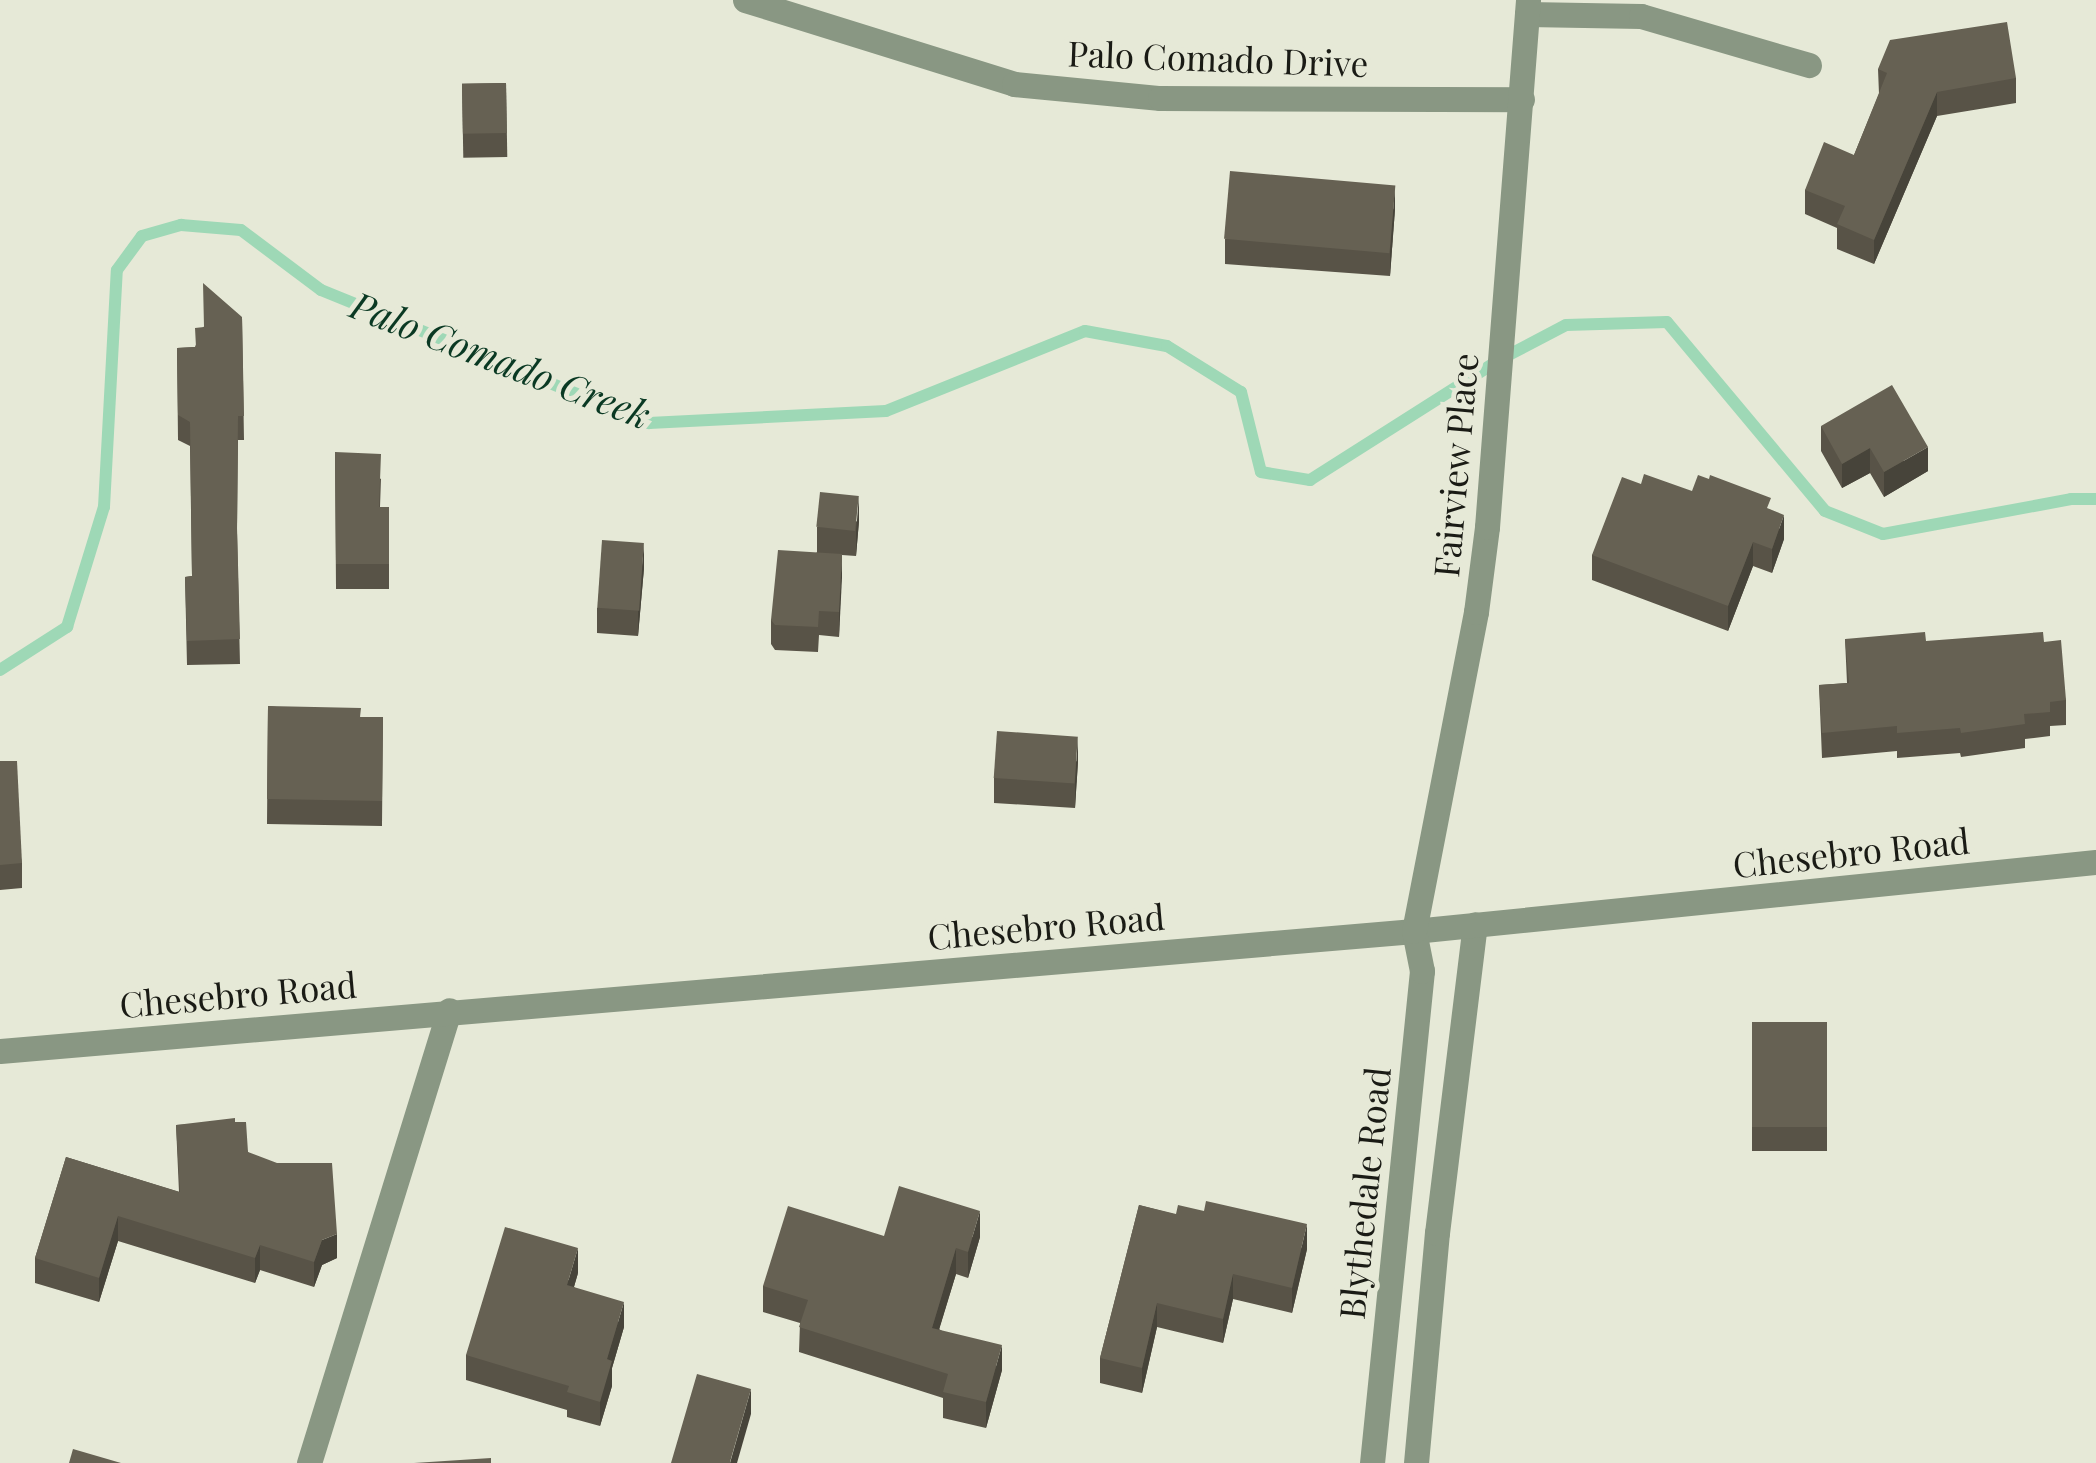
<!DOCTYPE html>
<html>
<head>
<meta charset="utf-8">
<style>
	body { margin:0 }
	#map { position:relative; width:2096px; height:1463px; overflow:hidden; background:#e6e9d7; font-family:"Playfair Display",serif }
	div>[style] { position:absolute }
	[style*='--x'] { left:calc(var(--x)*1px); top:calc(var(--y)*1px); width:calc(var(--w)*1px); rotate:calc(var(--a)*1deg) }
	.stream>* { height:12px; margin:-6px; padding:0 6px; transform-origin:6px; border-radius:6px; background:#9ed8b6 }
	.lane>* { height:25px; margin:-12.5px; padding:0 12.5px; transform-origin:12.5px; border-radius:12.5px; background:#899783 }
	.street>* { height:25px; margin:-12.5px; padding:0 12.5px; transform-origin:12.5px; border-radius:12.5px; background:#899783 }
	.wall>* { inset:0; background:#585347; transform-origin:0 0 }
	.shaded-wall>* { inset:0; background:#47443a }
	.building>* { inset:0; background:#666153; transform-origin:0 0 }
	span { translate:-50% -50%; white-space:nowrap; text-align:center; line-height:1.15; -webkit-text-stroke:10px #e6e9d7; paint-order:stroke }
	.street-label { font-size:35px; color:#1a1b15 }
	.water-label { font-size:38px; color:#0a3923; font-style:italic }
</style>
</head>
<body>
<div id="map">
	<div class="stream">
		<i style="--x:0;--y:670;--w:80;--a:-32.7"></i>
		<i style="--x:67;--y:627;--w:126;--a:-72.9"></i>
		<i style="--x:104;--y:507;--w:237;--a:-86.9"></i>
		<i style="--x:117;--y:270;--w:42;--a:-53.7"></i>
		<i style="--x:142;--y:236;--w:41;--a:-15.8"></i>
		<i style="--x:181;--y:225;--w:60;--a:4.8"></i>
		<i style="--x:241;--y:230;--w:100;--a:36.9"></i>
		<i style="--x:321;--y:290;--w:354;--a:22.1"></i>
		<i style="--x:649;--y:423;--w:237;--a:-2.9"></i>
		<i style="--x:886;--y:411;--w:214;--a:-21.9"></i>
		<i style="--x:1085;--y:331;--w:83;--a:10.4"></i>
		<i style="--x:1167;--y:346;--w:87;--a:31.9"></i>
		<i style="--x:1241;--y:392;--w:82;--a:76"></i>
		<i style="--x:1261;--y:472;--w:50;--a:9.3"></i>
		<i style="--x:1310;--y:480;--w:226;--a:-32.4"></i>
		<i style="--x:1501;--y:359;--w:73;--a:-27.6"></i>
		<i style="--x:1566;--y:325;--w:101;--a:-1.7"></i>
		<i style="--x:1667;--y:322;--w:246;--a:50.1"></i>
		<i style="--x:1825;--y:511;--w:62;--a:21.6"></i>
		<i style="--x:1883;--y:534;--w:191;--a:-10.5"></i>
		<i style="--x:2071;--y:499;--w:25;--a:0"></i>
	</div>
	<div class="lane">
		<i style="--x:1527;--y:14;--w:114;--a:1"></i>
		<i style="--x:1641;--y:16;--w:175;--a:16.3"></i>
		<i style="--x:309;--y:1463;--w:474;--a:-72.8"></i>
		<i style="--x:1416;--y:1463;--w:231;--a:-84.8"></i>
		<i style="--x:1437;--y:1233;--w:311;--a:-83"></i>
	</div>
	<div class="street">
		<i style="--x:745;--y:0;--w:282;--a:17.3"></i>
		<i style="--x:1014;--y:84;--w:147;--a:5.5"></i>
		<i style="--x:1160;--y:98;--w:362;--a:0.2"></i>
		<i style="--x:0;--y:1051;--w:1419;--a:-4.85"></i>
		<i style="--x:1414;--y:931;--w:685;--a:-5.78"></i>
		<i style="--x:1372;--y:1463;--w:495;--a:-84.2"></i>
		<i style="--x:1422;--y:971;--w:41;--a:-101.3"></i>
		<i style="--x:1414;--y:931;--w:325;--a:-79"></i>
		<i style="--x:1476;--y:612;--w:86;--a:-82.6"></i>
		<i style="--x:1487;--y:527;--w:529;--a:-85.55"></i>
	</div>
	<div class="wall">
		<i style="clip-path:polygon(1878px 69px,2016px 78px,2016px 103px,1937px 116px,1874px 264px,1837px 249px,1837px 228px,1805px 214px,1805px 190px,1854px 155px,1879px 94px)"></i>
		<i style="left:506px;top:83px;width:74px;height:44px;rotate:89deg"></i>
		<i style="clip-path:polygon(1395px 209px,1390px 276px,1225px 264px,1225px 239px)"></i>
		<i style="clip-path:polygon(242px 317px,244px 440px,238px 440px,237px 532px,240px 664px,187px 665px,185px 577px,192px 576px,190px 446px,178px 440px,177px 348px,195px 347px,203px 327px)"></i>
		<i style="clip-path:polygon(1821px 426px,1928px 471px,1884px 497px,1870px 473px,1842px 488px,1821px 451px)"></i>
		<i style="clip-path:polygon(335px 452px,381px 479px,380px 507px,389px 507px,389px 589px,336px 589px)"></i>
		<i style="clip-path:polygon(1692px 491px,1771px 510px,1784px 539px,1772px 573px,1753px 566px,1728px 631px,1592px 580px,1592px 555px)"></i>
		<i style="clip-path:polygon(859px 521px,856px 556px,842px 555px,839px 637px,819px 635px,818px 652px,775px 650px,771px 644px,771px 620px,817px 552px,817px 527px)"></i>
		<i style="clip-path:polygon(644px 568px,638px 636px,597px 633px,597px 608px)"></i>
		<i style="clip-path:polygon(1845px 639px,1926px 641px,2044px 642px,2066px 700px,2066px 725px,2050px 726px,2050px 736px,2025px 739px,2025px 748px,1961px 757px,1960px 753px,1897px 758px,1897px 751px,1822px 758px,1819px 685px,1847px 683px)"></i>
		<i style="clip-path:polygon(268px 706px,361px 717px,383px 717px,382px 826px,267px 824px)"></i>
		<i style="clip-path:polygon(0 761px,22px 863px,22px 888px,0 890px)"></i>
		<i style="clip-path:polygon(1078px 761px,1075px 808px,994px 803px,994px 778px)"></i>
		<i style="left:1752px;top:1022px;width:75px;height:129px"></i>
		<i style="clip-path:polygon(235px 1122px,248px 1152px,337px 1258px,322px 1265px,314px 1287px,260px 1270px,255px 1283px,118px 1241px,99px 1302px,35px 1283px,35px 1258px,66px 1157px,179px 1192px,176px 1125px)"></i>
		<i style="clip-path:polygon(1139px 1205px,1307px 1249px,1292px 1313px,1233px 1299px,1223px 1343px,1157px 1327px,1142px 1393px,1100px 1383px,1100px 1358px)"></i>
		<i style="clip-path:polygon(884px 1236px,980px 1237px,968px 1278px,956px 1274px,939px 1329px,1002px 1370px,986px 1428px,943px 1418px,943px 1398px,799px 1352px,800px 1323px,763px 1312px,763px 1286px)"></i>
		<i style="clip-path:polygon(578px 1273px,574px 1287px,624px 1327px,612px 1368px,612px 1386px,600px 1426px,567px 1417px,567px 1410px,466px 1380px,466px 1355px)"></i>
	</div>
	<div class="shaded-wall">
		<i style="clip-path:polygon(1937px 92px,1937px 116px,1874px 264px,1874px 240px)"></i>
		<i style="clip-path:polygon(1395px 185px,1395px 209px,1390px 276px,1390px 252px)"></i>
		<i style="clip-path:polygon(1928px 447px,1928px 471px,1884px 497px,1884px 472px)"></i>
		<i style="clip-path:polygon(1870px 448px,1870px 473px,1842px 488px,1842px 464px)"></i>
		<i style="clip-path:polygon(859px 496px,859px 521px,856px 556px,856px 532px)"></i>
		<i style="clip-path:polygon(1784px 515px,1784px 539px,1772px 573px,1772px 549px)"></i>
		<i style="clip-path:polygon(1753px 542px,1753px 566px,1728px 631px,1728px 606px)"></i>
		<i style="clip-path:polygon(644px 543px,644px 568px,638px 636px,638px 611px)"></i>
		<i style="clip-path:polygon(842px 554px,842px 578px,839px 637px,839px 612px)"></i>
		<i style="clip-path:polygon(1078px 736px,1078px 761px,1075px 808px,1075px 783px)"></i>
		<i style="clip-path:polygon(980px 1211px,980px 1237px,968px 1278px,968px 1252px)"></i>
		<i style="clip-path:polygon(118px 1216px,118px 1241px,99px 1302px,99px 1278px)"></i>
		<i style="clip-path:polygon(1307px 1224px,1307px 1249px,1292px 1313px,1292px 1288px)"></i>
		<i style="clip-path:polygon(337px 1234px,337px 1258px,322px 1265px,314px 1287px,314px 1262px,322px 1240px)"></i>
		<i style="clip-path:polygon(260px 1245px,260px 1270px,255px 1283px,255px 1258px)"></i>
		<i style="clip-path:polygon(578px 1248px,578px 1273px,567px 1310px,567px 1285px)"></i>
		<i style="clip-path:polygon(956px 1248px,956px 1274px,932px 1353px,932px 1328px)"></i>
		<i style="clip-path:polygon(1233px 1274px,1233px 1299px,1223px 1343px,1223px 1319px)"></i>
		<i style="clip-path:polygon(624px 1302px,624px 1327px,612px 1368px,612px 1386px,600px 1426px,600px 1402px,607px 1359px)"></i>
		<i style="clip-path:polygon(1157px 1303px,1157px 1327px,1142px 1393px,1142px 1368px)"></i>
		<i style="clip-path:polygon(1002px 1345px,1002px 1370px,986px 1428px,986px 1402px)"></i>
		<i style="clip-path:polygon(751px 1389px,751px 1414px,737px 1463px,730px 1463px)"></i>
	</div>
	<div class="building">
		<i style="clip-path:polygon(2007px 22px,2016px 78px,1937px 92px,1874px 240px,1837px 224px,1845px 206px,1805px 190px,1824px 142px,1854px 155px,1887px 73px,1878px 69px,1890px 40px)"></i>
		<i style="left:506px;top:83px;width:50px;height:44px;rotate:89deg"></i>
		<i style="left:1230px;top:171px;width:166px;height:68px;rotate:5deg"></i>
		<i style="clip-path:polygon(203px 283px,242px 317px,244px 416px,238px 416px,237px 527px,240px 639px,187px 641px,185px 577px,192px 576px,190px 422px,178px 415px,177px 348px,196px 347px,195px 328px,204px 327px)"></i>
		<i style="clip-path:polygon(1892px 385px,1928px 447px,1884px 472px,1870px 448px,1842px 464px,1821px 426px)"></i>
		<i style="clip-path:polygon(335px 452px,381px 454px,379px 507px,389px 507px,389px 564px,336px 564px)"></i>
		<i style="clip-path:polygon(1644px 474px,1692px 491px,1698px 475px,1709px 479px,1710px 475px,1771px 498px,1767px 508px,1784px 515px,1772px 549px,1753px 542px,1728px 606px,1592px 555px,1622px 477px,1641px 484px)"></i>
		<i style="left:820px;top:492px;width:39px;height:35px;rotate:6deg"></i>
		<i style="left:602px;top:540px;width:42px;height:68px;rotate:4deg"></i>
		<i style="clip-path:polygon(778px 550px,842px 554px,839px 612px,819px 611px,818px 627px,775px 625px,771px 620px)"></i>
		<i style="clip-path:polygon(1925px 632px,1926px 641px,2043px 632px,2044px 642px,2061px 640px,2066px 700px,2050px 702px,2050px 712px,2024px 714px,2025px 724px,1961px 733px,1960px 728px,1897px 733px,1897px 726px,1822px 733px,1819px 685px,1849px 683px,1845px 639px)"></i>
		<i style="clip-path:polygon(268px 706px,361px 708px,360px 717px,383px 717px,382px 801px,267px 799px)"></i>
		<i style="left:997px;top:731px;width:81px;height:47px;rotate:4deg"></i>
		<i style="clip-path:polygon(0 761px,17px 761px,22px 863px,0 865px)"></i>
		<i style="left:1752px;top:1022px;width:75px;height:105px"></i>
		<i style="clip-path:polygon(235px 1118px,235px 1122px,246px 1122px,248px 1152px,277px 1163px,332px 1163px,337px 1234px,322px 1240px,314px 1262px,260px 1245px,255px 1258px,118px 1216px,99px 1278px,35px 1258px,66px 1157px,180px 1192px,176px 1125px)"></i>
		<i style="clip-path:polygon(899px 1186px,980px 1211px,968px 1252px,956px 1248px,932px 1328px,1002px 1345px,986px 1402px,943px 1392px,948px 1374px,799px 1327px,808px 1300px,763px 1286px,788px 1206px,884px 1236px)"></i>
		<i style="clip-path:polygon(1206px 1201px,1307px 1224px,1292px 1288px,1233px 1274px,1223px 1319px,1157px 1303px,1142px 1368px,1100px 1358px,1139px 1205px,1176px 1214px,1178px 1205px,1204px 1211px)"></i>
		<i style="clip-path:polygon(505px 1227px,578px 1248px,567px 1285px,624px 1302px,607px 1359px,612px 1361px,600px 1402px,567px 1392px,569px 1386px,466px 1355px)"></i>
		<i style="clip-path:polygon(697px 1374px,751px 1389px,730px 1462px,731px 1463px,671px 1463px)"></i>
		<i style="clip-path:polygon(73px 1449px,121px 1463px,69px 1463px)"></i>
		<i style="clip-path:polygon(491px 1458px,491px 1463px,414px 1463px)"></i>
	</div>
	<div class="street-label">
		<span style="left:1218px;top:58px;rotate:2deg">Palo Comado Drive</span>
		<span style="left:1455px;top:465px;rotate:-85deg">Fairview Place</span>
		<span style="left:1851px;top:852px;rotate:-6deg">Chesebro Road</span>
		<span style="left:1046px;top:926px;rotate:-5deg">Chesebro Road</span>
		<span style="left:238px;top:994px;rotate:-5deg">Chesebro Road</span>
		<span style="left:1364px;top:1193px;rotate:-84deg">Blythedale Road</span>
	</div>
	<div class="water-label">
		<span style="left:501px;top:359px;rotate:21deg">Palo Comado Creek</span>
	</div>
</div>
</body>
</html>
